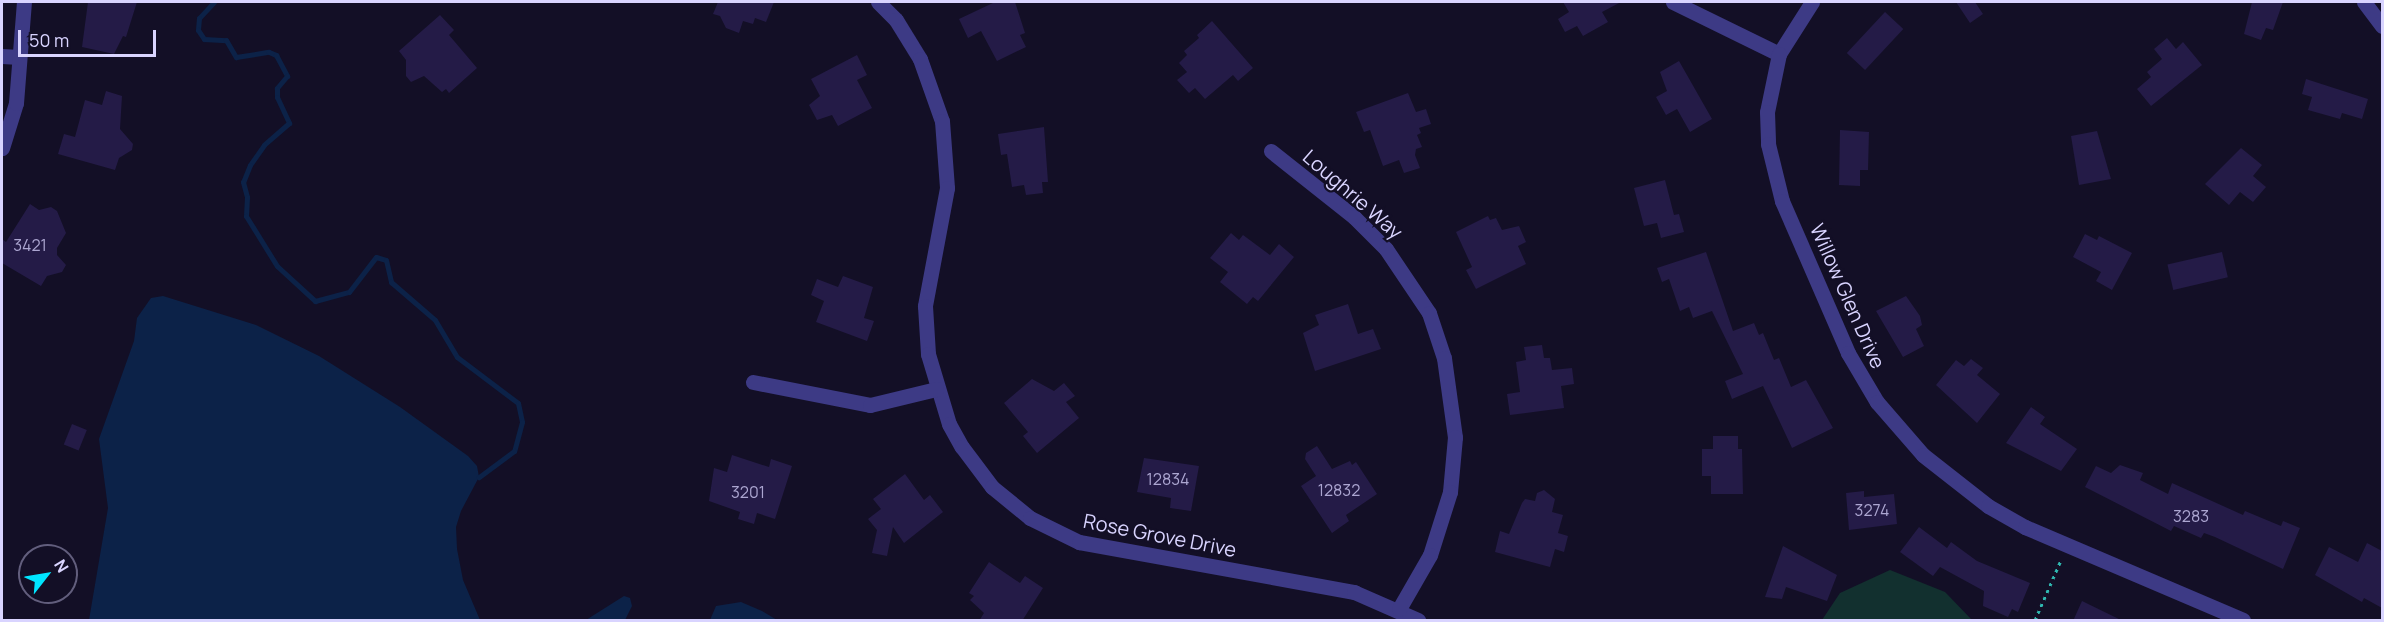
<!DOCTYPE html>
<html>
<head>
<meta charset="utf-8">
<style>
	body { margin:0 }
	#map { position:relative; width:2384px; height:622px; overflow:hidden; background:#130f26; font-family:Manrope,sans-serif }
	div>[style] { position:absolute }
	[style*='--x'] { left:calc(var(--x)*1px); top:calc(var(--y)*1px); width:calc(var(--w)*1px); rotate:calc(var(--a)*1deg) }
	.green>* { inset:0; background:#12302f }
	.water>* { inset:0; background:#0c2248 }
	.stream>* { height:5px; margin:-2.5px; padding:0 2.5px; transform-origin:2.5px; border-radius:2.5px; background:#0c2248 }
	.building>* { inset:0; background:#241b47; transform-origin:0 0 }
	.path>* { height:3px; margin-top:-1.5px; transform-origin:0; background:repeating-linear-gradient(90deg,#2fb8b0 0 3px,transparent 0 7.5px) }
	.minor>* { height:15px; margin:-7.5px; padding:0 7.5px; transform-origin:7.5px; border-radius:7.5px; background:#3d3a85 }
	span { translate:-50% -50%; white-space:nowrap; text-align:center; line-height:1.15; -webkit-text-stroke:4.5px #130f26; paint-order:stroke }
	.number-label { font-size:16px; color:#aca6d1 }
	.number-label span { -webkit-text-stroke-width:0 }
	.street-label { font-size:20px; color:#d9d4ff }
	.frame { position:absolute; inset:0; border:3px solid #d9d4ff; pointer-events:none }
	.north { position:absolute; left:18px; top:544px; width:60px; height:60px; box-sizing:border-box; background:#130f26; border:2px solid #625e7d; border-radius:50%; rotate:59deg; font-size:16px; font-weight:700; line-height:24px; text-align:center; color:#d9d4ff }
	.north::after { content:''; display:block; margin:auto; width:21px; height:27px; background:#00e5ff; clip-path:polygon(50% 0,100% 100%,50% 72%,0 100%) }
	.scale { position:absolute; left:18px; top:30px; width:138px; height:27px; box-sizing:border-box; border:3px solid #d9d4ff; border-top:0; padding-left:8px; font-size:18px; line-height:21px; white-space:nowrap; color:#d9d4ff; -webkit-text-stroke:4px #130f26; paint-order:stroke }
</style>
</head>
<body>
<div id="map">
	<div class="green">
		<i style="clip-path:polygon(1890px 570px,1945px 592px,1972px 620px,1822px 620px,1840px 593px)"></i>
	</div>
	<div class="water">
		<i style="clip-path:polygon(163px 296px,256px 325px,319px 356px,400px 407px,468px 456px,477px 466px,479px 477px,461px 511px,456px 527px,457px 549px,463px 580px,480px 620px,89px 620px,108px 508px,99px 439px,134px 341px,137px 318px,151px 298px)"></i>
		<i style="clip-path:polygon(624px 596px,630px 598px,632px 606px,625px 620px,586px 620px)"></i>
		<i style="clip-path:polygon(741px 602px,762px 611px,777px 620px,710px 620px,716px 606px)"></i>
	</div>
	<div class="stream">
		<i style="--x:214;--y:2;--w:22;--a:133"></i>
		<i style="--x:199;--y:18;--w:12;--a:95"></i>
		<i style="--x:198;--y:30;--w:11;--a:56"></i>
		<i style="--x:204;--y:39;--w:22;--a:3"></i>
		<i style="--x:226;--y:40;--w:20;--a:60"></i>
		<i style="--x:236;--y:57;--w:33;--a:-9"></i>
		<i style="--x:269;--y:52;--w:8;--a:23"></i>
		<i style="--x:276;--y:55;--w:24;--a:62"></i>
		<i style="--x:287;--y:76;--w:16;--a:130"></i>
		<i style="--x:277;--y:88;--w:9;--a:90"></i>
		<i style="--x:277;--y:97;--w:29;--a:65"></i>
		<i style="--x:289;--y:123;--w:33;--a:139"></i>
		<i style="--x:264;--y:145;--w:24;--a:125"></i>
		<i style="--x:250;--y:165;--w:18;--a:112"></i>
		<i style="--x:243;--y:182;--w:16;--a:75"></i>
		<i style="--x:247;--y:197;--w:19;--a:93"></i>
		<i style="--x:246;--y:216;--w:59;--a:58.2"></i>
		<i style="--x:277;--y:266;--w:52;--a:42.6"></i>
		<i style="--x:315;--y:301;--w:35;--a:-15"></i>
		<i style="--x:349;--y:292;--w:44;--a:-52.4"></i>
		<i style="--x:376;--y:257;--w:10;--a:17"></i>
		<i style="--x:386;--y:260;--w:23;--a:77"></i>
		<i style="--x:391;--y:282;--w:58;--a:40.8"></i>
		<i style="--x:435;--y:320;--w:43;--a:59.3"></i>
		<i style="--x:457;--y:357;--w:76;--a:37"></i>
		<i style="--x:518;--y:403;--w:19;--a:78"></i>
		<i style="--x:522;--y:422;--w:30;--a:105"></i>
		<i style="--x:514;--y:451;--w:44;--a:143.4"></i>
	</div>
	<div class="building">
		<i style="clip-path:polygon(88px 2px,137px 2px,126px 37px,123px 36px,114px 54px,82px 47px)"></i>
		<i style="clip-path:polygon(718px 2px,774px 2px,766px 22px,755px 18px,753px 24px,743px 21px,739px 33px,726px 28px,720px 16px,713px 14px)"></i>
		<i style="clip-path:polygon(995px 2px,1015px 2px,1025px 33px,1020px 35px,1026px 47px,997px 61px,981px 31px,968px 38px,959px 19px)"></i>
		<i style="clip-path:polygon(1563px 2px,1621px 2px,1602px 12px,1608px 22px,1583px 36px,1577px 26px,1565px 32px,1558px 19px,1569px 12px)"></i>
		<i style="clip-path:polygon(1956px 2px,1975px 2px,1983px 14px,1970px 23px)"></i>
		<i style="clip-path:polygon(2252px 2px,2283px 2px,2273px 30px,2266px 28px,2261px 40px,2244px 34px)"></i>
		<i style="left:1885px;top:12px;width:25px;height:56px;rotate:43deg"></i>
		<i style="clip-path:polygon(440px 15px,454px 30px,449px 35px,477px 68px,449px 93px,446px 89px,442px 92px,424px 76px,411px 82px,406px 76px,406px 60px,399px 51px)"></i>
		<i style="clip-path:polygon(1212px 21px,1253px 68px,1238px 81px,1233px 75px,1205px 99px,1195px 88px,1189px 93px,1177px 80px,1187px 72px,1179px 63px,1187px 55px,1184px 51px,1199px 38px,1197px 35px)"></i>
		<i style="clip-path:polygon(2167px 38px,2176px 49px,2183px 42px,2202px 65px,2151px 106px,2137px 89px,2151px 77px,2147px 72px,2162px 59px,2154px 49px)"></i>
		<i style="clip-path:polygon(857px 55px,867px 75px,857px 80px,872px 108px,838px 126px,832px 115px,817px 120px,809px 105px,820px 96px,811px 79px)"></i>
		<i style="clip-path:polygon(1679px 61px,1712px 119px,1690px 132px,1677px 109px,1666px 115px,1656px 97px,1667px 91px,1660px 72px)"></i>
		<i style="clip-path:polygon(2306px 79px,2368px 99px,2362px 119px,2342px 113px,2340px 119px,2308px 110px,2312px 97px,2302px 94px)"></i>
		<i style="clip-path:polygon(106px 91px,122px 96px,120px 129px,133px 144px,132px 150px,119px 158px,115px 170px,58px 154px,64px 134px,75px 137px,85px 100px,102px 105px)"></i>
		<i style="clip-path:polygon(1408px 93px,1416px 112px,1426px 109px,1431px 124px,1419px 128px,1421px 133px,1417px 135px,1422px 147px,1416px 149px,1415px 155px,1420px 168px,1404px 173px,1399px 160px,1383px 166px,1370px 130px,1364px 132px,1356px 112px)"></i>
		<i style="clip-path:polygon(1044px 127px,1048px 182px,1042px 182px,1043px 193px,1026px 195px,1024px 185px,1012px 187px,1007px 154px,1001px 155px,998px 134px)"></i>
		<i style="clip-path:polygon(1840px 130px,1869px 132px,1868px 170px,1860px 170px,1860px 186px,1839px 185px)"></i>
		<i style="clip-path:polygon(2097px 131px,2111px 179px,2079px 185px,2071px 136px)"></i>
		<i style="clip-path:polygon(2241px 148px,2262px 165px,2253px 176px,2266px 187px,2253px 202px,2240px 192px,2229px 205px,2205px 184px)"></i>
		<i style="clip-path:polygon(1665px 180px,1674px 215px,1679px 214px,1684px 232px,1661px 238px,1657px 223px,1644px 226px,1634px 188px)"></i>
		<i style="clip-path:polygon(30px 204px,39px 210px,51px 207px,57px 211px,66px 233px,57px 248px,57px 255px,66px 265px,62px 272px,47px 276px,41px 286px,2px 263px,2px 239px,6px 242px)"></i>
		<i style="clip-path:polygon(1488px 216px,1490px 220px,1496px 218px,1502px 230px,1519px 226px,1526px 242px,1518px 246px,1526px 264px,1476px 289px,1466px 270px,1472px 267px,1456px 232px)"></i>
		<i style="clip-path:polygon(1231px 233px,1239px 240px,1243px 235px,1270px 255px,1279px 244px,1294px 257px,1258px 301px,1253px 297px,1247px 304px,1220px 282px,1228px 272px,1210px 258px)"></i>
		<i style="clip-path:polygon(2085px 234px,2097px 240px,2099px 236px,2132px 253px,2112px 290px,2096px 281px,2101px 272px,2073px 257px)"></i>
		<i style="clip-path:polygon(1706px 252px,1733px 331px,1754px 323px,1759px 335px,1763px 333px,1774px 360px,1779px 358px,1791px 387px,1806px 380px,1833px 428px,1792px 448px,1763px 386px,1732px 399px,1725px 381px,1743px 374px,1712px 311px,1693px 318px,1689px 307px,1680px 311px,1669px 279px,1662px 282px,1657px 268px)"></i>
		<i style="left:2222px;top:252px;width:26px;height:56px;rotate:77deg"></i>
		<i style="clip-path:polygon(843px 276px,873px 287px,864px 318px,874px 321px,867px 341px,816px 322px,824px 301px,811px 295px,817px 279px,838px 287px)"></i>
		<i style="clip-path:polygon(1906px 296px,1920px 316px,1922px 325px,1916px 329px,1924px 346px,1903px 357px,1876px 311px)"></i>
		<i style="clip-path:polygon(1348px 304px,1358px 334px,1373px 329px,1381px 349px,1315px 371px,1303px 333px,1319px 325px,1315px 315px)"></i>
		<i style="clip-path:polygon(1542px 345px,1544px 358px,1550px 358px,1552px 370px,1572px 368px,1574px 384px,1561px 386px,1564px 408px,1510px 415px,1507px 394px,1520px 392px,1516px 362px,1526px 360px,1524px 347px)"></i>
		<i style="clip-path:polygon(1971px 359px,1983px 368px,1977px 375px,2000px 394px,1977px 423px,1936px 385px,1956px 360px,1964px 366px)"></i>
		<i style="clip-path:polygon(1032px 379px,1054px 391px,1064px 383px,1075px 396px,1066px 402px,1079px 418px,1037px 453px,1023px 436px,1028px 432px,1004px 403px)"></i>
		<i style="clip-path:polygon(2031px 407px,2045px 417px,2040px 424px,2077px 449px,2061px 471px,2006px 443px)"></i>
		<i style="left:72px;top:424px;width:16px;height:22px;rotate:22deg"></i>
		<i style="clip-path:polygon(1713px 436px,1738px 436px,1738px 449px,1742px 449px,1743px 494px,1711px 494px,1711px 476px,1702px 476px,1702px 449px,1713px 449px)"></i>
		<i style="clip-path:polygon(1317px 446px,1332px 469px,1350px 461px,1352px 465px,1356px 462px,1377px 494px,1346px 515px,1349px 521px,1332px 533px,1301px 486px,1316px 476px,1305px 459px,1306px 453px)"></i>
		<i style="clip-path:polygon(732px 455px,769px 467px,771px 459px,792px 466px,775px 519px,757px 513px,754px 524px,738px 519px,740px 512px,709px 501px,714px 468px,727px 472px)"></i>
		<i style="clip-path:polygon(1144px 458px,1199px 466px,1191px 511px,1170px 508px,1171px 498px,1137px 492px)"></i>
		<i style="clip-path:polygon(2120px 465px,2143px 473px,2140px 480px,2168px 494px,2172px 483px,2243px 515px,2245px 511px,2281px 526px,2283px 521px,2300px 528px,2283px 569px,2215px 537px,2204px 533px,2201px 538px,2174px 526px,2171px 531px,2085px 487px,2096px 466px,2111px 473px)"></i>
		<i style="clip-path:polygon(905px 474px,924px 500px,930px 495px,943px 512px,904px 543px,893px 527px,887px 556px,872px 553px,877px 530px,868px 519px,881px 509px,873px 499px)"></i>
		<i style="clip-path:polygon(1544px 490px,1555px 499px,1552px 512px,1563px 515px,1558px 533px,1568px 536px,1564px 552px,1555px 549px,1550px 567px,1495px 552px,1500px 531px,1509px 534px,1522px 503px,1525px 499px,1535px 501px,1537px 493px)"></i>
		<i style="clip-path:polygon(1864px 491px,1864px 497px,1894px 494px,1897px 524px,1849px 530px,1846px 493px)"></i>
		<i style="clip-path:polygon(1919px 527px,1947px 548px,1951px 542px,1977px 561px,2030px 583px,2018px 612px,2012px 609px,2008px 617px,1983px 606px,1984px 591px,1940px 567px,1933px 576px,1900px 552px)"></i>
		<i style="clip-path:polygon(2367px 543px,2382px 551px,2382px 608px,2364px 598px,2362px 602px,2315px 575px,2329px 547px,2358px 562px)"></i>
		<i style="clip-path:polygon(1783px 546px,1837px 575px,1827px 601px,1786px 587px,1782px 599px,1765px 597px)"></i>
		<i style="clip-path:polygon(989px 562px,1020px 583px,1025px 576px,1043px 588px,1022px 621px,979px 621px,984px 613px,970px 600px,974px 596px,969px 593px)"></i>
		<i style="clip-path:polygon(2082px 601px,2123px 621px,2073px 621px)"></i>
	</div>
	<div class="path">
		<i style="--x:2035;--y:620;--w:65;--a:-66.6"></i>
	</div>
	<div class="minor">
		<i style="--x:878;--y:2;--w:25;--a:45"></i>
		<i style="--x:896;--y:20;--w:46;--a:58.4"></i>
		<i style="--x:920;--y:59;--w:66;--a:70.5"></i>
		<i style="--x:942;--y:121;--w:67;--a:85.7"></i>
		<i style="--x:947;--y:188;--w:120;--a:100.6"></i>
		<i style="--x:925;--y:306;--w:48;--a:86.4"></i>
		<i style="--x:928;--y:354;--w:73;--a:73.3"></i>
		<i style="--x:949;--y:424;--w:26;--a:61"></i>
		<i style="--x:962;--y:447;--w:50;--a:53.1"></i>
		<i style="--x:992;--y:487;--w:49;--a:39.2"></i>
		<i style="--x:1030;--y:518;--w:55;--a:26.1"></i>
		<i style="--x:1079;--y:542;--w:280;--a:10.3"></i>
		<i style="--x:1354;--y:592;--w:70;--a:23.6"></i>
		<i style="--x:1673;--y:2;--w:118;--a:26.1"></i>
		<i style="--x:1812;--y:2;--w:62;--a:122.4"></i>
		<i style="--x:1779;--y:54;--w:59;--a:101.7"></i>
		<i style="--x:1767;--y:112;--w:32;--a:88"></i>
		<i style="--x:1768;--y:144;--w:59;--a:76.2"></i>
		<i style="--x:1782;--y:201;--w:166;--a:66.5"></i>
		<i style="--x:1848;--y:353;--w:57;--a:59.4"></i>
		<i style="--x:1877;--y:402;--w:70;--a:49"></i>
		<i style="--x:1923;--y:455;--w:83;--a:38.1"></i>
		<i style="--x:1988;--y:506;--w:43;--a:29.6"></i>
		<i style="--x:2025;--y:527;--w:237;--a:23.1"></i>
		<i style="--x:2364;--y:2;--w:30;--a:53"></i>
		<i style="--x:2;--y:56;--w:17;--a:3"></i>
		<i style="--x:2;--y:148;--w:47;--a:-72.7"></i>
		<i style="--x:16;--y:103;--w:101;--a:-85.5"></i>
		<i style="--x:1271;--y:151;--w:106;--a:38.5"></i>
		<i style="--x:1354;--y:217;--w:45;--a:45"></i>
		<i style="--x:1386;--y:249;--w:77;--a:56.1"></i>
		<i style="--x:1429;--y:313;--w:47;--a:71.6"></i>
		<i style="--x:1444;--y:358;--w:80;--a:82.1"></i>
		<i style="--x:1455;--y:437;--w:55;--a:95.2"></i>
		<i style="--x:1450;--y:492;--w:66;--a:107.6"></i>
		<i style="--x:1430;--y:555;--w:62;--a:119.9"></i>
		<i style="--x:753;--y:382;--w:119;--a:11.1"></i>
		<i style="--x:870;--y:405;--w:68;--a:-13.6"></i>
	</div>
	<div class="number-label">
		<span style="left:30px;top:245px">3421</span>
		<span style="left:1168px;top:479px">12834</span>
		<span style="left:1339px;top:490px">12832</span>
		<span style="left:748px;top:492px">3201</span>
		<span style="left:1872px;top:510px">3274</span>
		<span style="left:2191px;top:516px">3283</span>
	</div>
	<div class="street-label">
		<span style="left:1353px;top:194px;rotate:41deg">Loughrie Way</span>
		<span style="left:1848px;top:296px;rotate:66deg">Willow Glen Drive</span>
		<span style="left:1160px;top:535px;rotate:11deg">Rose Grove Drive</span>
	</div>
	<div class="frame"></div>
	<div class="north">N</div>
	<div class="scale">50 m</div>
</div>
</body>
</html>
